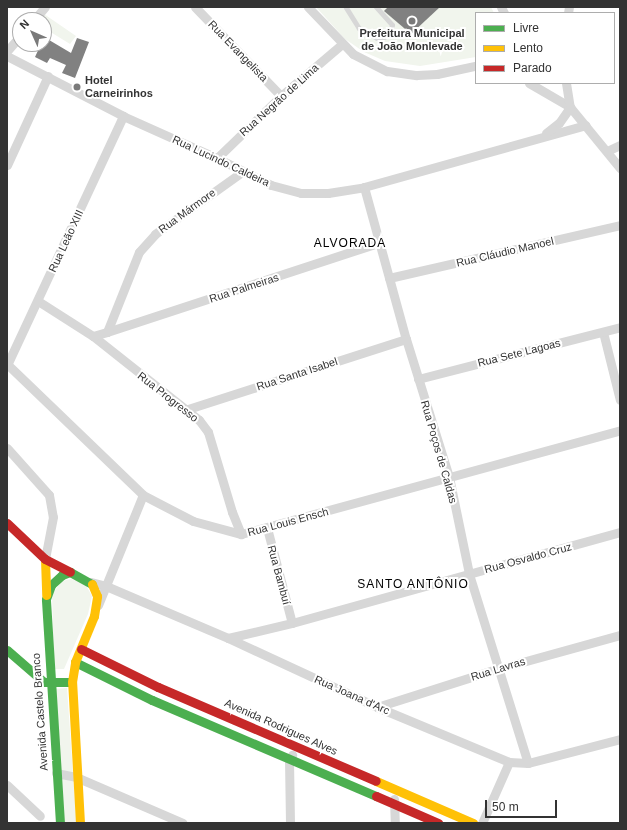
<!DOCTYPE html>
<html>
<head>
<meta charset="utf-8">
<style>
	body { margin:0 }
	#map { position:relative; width:627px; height:830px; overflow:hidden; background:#fff; font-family:Helvetica,sans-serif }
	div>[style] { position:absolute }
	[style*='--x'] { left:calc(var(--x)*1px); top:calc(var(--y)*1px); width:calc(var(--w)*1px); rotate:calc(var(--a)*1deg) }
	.green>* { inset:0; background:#f1f5ed; transform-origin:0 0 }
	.building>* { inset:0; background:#818181 }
	.lane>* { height:4.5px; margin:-2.25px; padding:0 2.25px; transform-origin:2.25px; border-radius:2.25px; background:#d7d7d7 }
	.street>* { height:9px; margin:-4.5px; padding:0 4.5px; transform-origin:4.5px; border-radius:4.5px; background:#d7d7d7 }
	.fast>* { height:9px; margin:-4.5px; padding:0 4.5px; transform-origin:4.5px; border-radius:4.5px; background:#4caf50 }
	.slow>* { height:9px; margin:-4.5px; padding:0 4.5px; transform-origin:4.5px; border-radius:4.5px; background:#ffc107 }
	.jam>* { height:9px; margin:-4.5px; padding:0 4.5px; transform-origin:4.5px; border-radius:4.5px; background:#c62828 }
	.dots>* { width:11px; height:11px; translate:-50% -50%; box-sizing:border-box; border:2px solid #fff; border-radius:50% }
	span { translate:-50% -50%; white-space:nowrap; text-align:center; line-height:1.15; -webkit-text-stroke:4px #fff; paint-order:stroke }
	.poi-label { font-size:11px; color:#333; font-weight:700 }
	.left { translate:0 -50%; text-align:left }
	.street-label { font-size:11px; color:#333 }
	.neighbourhood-label { font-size:12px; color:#000; letter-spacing:1px }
	.frame { position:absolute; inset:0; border:8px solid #333; pointer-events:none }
	.legend { position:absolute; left:475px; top:12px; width:140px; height:72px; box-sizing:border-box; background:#fff; border:1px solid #adadad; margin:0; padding:5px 7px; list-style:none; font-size:12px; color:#333 }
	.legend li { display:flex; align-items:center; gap:8px; height:20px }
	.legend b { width:20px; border:1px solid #adadad }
	.north { position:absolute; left:12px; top:12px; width:40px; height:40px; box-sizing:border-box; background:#fff; border:1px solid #adadad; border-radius:50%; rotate:315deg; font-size:11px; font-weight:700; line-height:16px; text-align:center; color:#333 }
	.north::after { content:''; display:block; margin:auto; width:14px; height:18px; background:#7a7a7a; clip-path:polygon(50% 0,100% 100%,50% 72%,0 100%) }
	.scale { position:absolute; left:485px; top:800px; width:72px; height:18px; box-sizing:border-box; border:2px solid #333; border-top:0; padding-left:5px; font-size:12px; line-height:14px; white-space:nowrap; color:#333; -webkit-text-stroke:3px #fff; paint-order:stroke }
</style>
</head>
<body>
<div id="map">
	<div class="green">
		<i style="clip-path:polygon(316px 7px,491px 7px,494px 13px,476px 13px,476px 57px,420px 66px,385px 61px,364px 52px,345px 39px)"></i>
		<i style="clip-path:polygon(44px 14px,76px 36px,70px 44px,44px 28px,44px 20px,39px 20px)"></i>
		<i style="clip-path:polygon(71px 579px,84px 582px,92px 596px,88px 614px,64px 669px,54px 669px,52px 594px,62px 581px)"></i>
		<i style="left:67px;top:688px;width:135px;height:13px;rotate:86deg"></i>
	</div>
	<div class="building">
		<i style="clip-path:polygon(388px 7px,440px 7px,411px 34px,384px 11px)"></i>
		<i style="clip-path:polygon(44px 37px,71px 53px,77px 38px,89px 42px,75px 78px,62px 73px,66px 65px,50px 58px,47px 63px,35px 57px,41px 44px,44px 44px)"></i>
	</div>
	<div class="lane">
		<i style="--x:346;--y:7;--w:25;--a:58"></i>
		<i style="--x:359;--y:28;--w:21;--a:29"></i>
		<i style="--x:377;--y:38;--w:7;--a:-8"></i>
		<i style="--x:384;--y:37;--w:7;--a:-34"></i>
		<i style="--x:390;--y:33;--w:8;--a:-76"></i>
		<i style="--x:392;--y:25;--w:24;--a:-132"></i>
	</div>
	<div class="street">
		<i style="--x:195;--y:7;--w:124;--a:46"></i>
		<i style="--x:308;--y:7;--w:65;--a:46.2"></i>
		<i style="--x:353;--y:54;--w:38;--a:27"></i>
		<i style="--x:387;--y:71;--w:30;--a:8"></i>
		<i style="--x:417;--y:75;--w:20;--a:-3"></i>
		<i style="--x:437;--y:74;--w:40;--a:-12"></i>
		<i style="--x:501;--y:7;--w:7;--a:63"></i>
		<i style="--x:568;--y:13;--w:6;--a:-81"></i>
		<i style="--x:34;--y:20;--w:17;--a:-50"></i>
		<i style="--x:7;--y:51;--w:20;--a:-49"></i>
		<i style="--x:7;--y:56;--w:131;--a:27.3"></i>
		<i style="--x:123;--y:116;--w:103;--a:24.1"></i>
		<i style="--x:217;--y:158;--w:60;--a:26.6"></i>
		<i style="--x:271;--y:185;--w:31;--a:15"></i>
		<i style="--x:301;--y:193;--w:27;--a:0"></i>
		<i style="--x:328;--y:193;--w:36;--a:-9"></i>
		<i style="--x:364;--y:187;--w:230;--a:-15.6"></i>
		<i style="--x:529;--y:83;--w:48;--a:30.3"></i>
		<i style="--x:570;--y:107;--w:79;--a:50.7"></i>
		<i style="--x:566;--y:83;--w:24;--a:81"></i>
		<i style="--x:546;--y:133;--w:16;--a:-38"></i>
		<i style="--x:559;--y:123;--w:19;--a:-55"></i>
		<i style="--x:607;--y:151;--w:14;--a:-25"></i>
		<i style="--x:217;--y:158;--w:89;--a:-44.1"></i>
		<i style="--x:281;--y:96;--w:80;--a:-40.4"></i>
		<i style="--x:7;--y:165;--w:98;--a:-65.3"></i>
		<i style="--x:364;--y:187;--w:158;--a:74.6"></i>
		<i style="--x:406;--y:339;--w:145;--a:72.7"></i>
		<i style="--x:449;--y:477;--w:99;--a:78.3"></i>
		<i style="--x:469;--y:574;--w:198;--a:72.7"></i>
		<i style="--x:389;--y:278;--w:237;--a:-12.9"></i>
		<i style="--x:38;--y:301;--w:65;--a:32.5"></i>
		<i style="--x:93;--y:336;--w:135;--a:38.4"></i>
		<i style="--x:199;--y:420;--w:15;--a:53"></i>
		<i style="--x:208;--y:432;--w:84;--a:73.3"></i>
		<i style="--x:232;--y:512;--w:24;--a:68"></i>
		<i style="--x:107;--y:332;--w:287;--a:-18.2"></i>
		<i style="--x:603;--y:332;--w:70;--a:76"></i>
		<i style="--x:93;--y:336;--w:15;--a:-16"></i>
		<i style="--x:107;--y:332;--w:86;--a:-68.2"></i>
		<i style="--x:139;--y:252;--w:24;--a:-48"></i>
		<i style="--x:155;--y:234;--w:107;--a:-35.5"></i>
		<i style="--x:7;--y:364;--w:189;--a:43.9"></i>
		<i style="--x:143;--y:495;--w:56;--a:27.5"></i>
		<i style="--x:193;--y:521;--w:50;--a:15.2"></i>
		<i style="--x:241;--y:534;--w:393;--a:-15.3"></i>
		<i style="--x:7;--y:365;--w:275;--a:-65"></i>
		<i style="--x:418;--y:379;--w:209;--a:-14.4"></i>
		<i style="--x:188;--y:409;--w:229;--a:-17.8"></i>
		<i style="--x:7;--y:448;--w:63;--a:48.2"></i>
		<i style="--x:49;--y:495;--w:22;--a:80"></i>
		<i style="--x:53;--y:517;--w:43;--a:100.8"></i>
		<i style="--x:267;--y:528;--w:98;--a:75.3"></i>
		<i style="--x:91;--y:582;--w:16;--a:15"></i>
		<i style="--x:106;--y:586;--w:133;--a:23.1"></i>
		<i style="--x:228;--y:638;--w:164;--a:24.8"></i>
		<i style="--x:377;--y:707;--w:143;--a:22.6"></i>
		<i style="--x:509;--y:762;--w:19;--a:3"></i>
		<i style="--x:528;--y:763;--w:95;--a:-14.6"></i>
		<i style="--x:98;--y:605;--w:119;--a:-67.8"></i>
		<i style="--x:228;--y:638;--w:66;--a:-13.2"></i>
		<i style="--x:292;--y:623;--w:340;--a:-15.5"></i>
		<i style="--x:377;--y:707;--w:126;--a:-17.6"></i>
		<i style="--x:497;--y:669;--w:128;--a:-15.5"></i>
		<i style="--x:56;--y:773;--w:20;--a:11"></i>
		<i style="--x:76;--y:777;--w:116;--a:23.3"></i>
		<i style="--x:7;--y:785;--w:45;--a:43.2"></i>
		<i style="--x:394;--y:799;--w:24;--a:88"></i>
		<i style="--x:290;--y:823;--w:62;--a:-90.9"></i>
		<i style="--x:289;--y:761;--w:7;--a:-63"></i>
		<i style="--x:482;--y:823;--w:67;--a:-66.1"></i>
	</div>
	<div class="fast">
		<i style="--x:7;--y:650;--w:49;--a:40.9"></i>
		<i style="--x:44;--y:682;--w:28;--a:0"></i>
		<i style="--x:75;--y:662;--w:86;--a:26.3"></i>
		<i style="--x:152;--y:700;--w:244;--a:23.2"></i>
		<i style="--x:60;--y:823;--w:224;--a:-93.6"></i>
		<i style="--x:46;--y:599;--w:15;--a:-70"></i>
		<i style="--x:51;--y:585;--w:15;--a:-42"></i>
		<i style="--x:62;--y:575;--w:9;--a:-21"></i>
		<i style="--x:70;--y:572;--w:25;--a:29"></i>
	</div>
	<div class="slow">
		<i style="--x:45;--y:559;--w:36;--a:88"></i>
		<i style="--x:376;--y:781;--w:106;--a:23.4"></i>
		<i style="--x:80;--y:823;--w:141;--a:-93.2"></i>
		<i style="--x:72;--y:682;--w:20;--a:-81"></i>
		<i style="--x:75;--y:662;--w:50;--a:-67.6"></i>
		<i style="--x:94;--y:616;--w:20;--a:-81"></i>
		<i style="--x:97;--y:596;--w:13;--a:-113"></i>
	</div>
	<div class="jam">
		<i style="--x:7;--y:523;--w:52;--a:43.5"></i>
		<i style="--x:45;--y:559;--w:28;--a:27"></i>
		<i style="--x:81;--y:649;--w:86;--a:26.3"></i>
		<i style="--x:158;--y:687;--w:237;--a:23.3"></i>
		<i style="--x:376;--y:796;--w:68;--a:23.5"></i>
	</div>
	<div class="dots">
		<i style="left:412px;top:21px;background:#7a7a7a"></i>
		<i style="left:77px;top:87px;background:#7a7a7a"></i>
	</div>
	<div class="poi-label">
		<span style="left:412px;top:40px">Prefeitura Municipal<br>de João Monlevade</span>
		<span class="left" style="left:85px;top:87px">Hotel<br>Carneirinhos</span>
	</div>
	<div class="street-label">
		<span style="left:238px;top:51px;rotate:46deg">Rua Evangelista</span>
		<span style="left:279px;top:100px;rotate:-42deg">Rua Negrão de Lima</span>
		<span style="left:221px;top:161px;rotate:25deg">Rua Lucindo Caldeira</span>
		<span style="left:187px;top:211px;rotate:-36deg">Rua Mármore</span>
		<span style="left:66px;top:241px;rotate:-65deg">Rua Leão XIII</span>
		<span style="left:505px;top:252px;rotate:-13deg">Rua Cláudio Manoel</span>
		<span style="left:244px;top:288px;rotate:-18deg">Rua Palmeiras</span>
		<span style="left:519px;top:353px;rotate:-14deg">Rua Sete Lagoas</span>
		<span style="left:297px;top:374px;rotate:-18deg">Rua Santa Isabel</span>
		<span style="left:168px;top:397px;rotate:38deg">Rua Progresso</span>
		<span style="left:439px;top:452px;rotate:74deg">Rua Poços de Caldas</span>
		<span style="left:288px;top:522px;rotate:-15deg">Rua Louis Ensch</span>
		<span style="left:528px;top:558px;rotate:-15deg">Rua Osvaldo Cruz</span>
		<span style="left:279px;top:575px;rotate:75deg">Rua Bambuí</span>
		<span style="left:498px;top:669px;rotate:-17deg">Rua Lavras</span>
		<span style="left:352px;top:695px;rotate:24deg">Rua Joana d'Arc</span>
		<span style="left:40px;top:712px;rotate:-94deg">Avenida Castelo Branco</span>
		<span style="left:281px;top:727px;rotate:24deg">Avenida Rodrigues Alves</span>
	</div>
	<div class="neighbourhood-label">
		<span style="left:350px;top:244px">ALVORADA</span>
		<span style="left:413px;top:585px">SANTO ANTÔNIO</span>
	</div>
	<div class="frame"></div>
	<ul class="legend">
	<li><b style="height:5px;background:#4caf50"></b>Livre</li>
	<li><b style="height:5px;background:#ffc107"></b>Lento</li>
	<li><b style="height:5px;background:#c62828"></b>Parado</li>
	</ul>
	<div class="north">N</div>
	<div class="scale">50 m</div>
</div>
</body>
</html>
